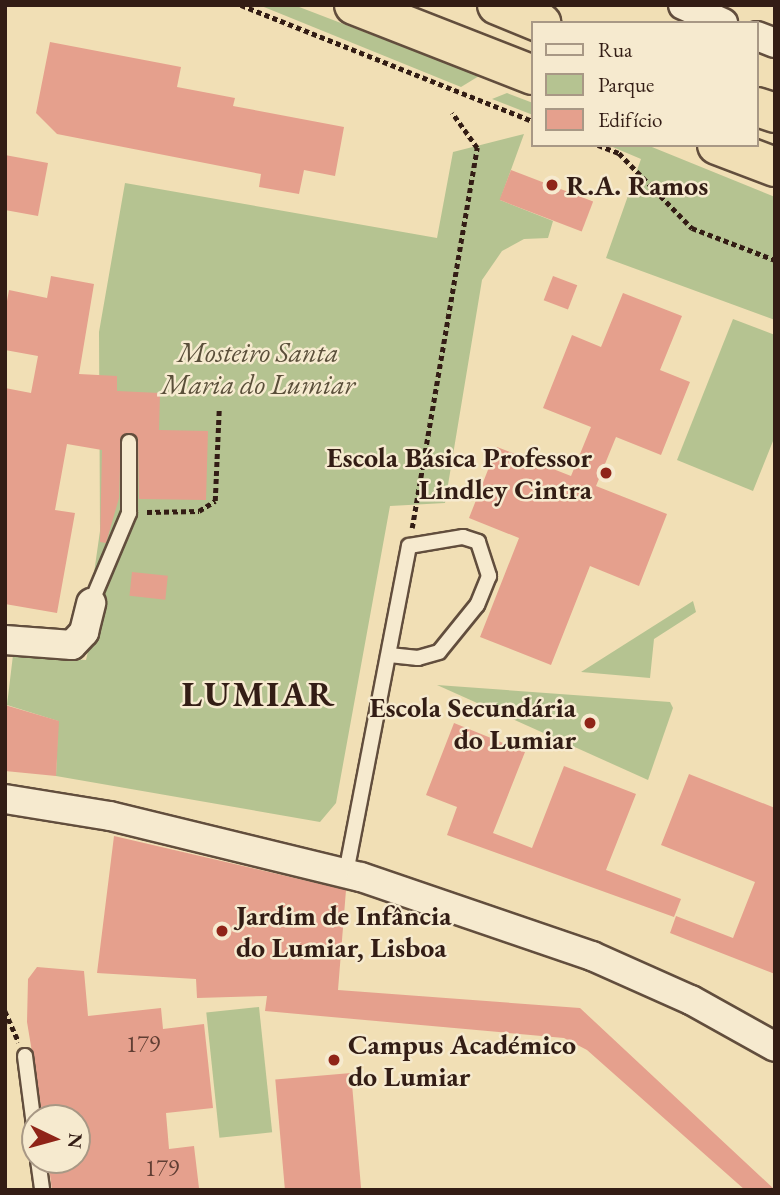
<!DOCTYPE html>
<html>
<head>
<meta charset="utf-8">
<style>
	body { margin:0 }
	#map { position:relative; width:780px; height:1195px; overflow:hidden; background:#f1dfb5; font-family:"EB Garamond",serif }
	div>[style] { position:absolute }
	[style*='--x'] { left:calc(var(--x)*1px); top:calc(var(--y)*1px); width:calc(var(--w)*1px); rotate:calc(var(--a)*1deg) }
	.green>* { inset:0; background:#b5c391; transform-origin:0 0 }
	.building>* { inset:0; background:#e5a08d; transform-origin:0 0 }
	.path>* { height:4.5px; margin-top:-2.25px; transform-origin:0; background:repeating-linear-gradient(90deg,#331d15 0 5px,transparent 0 8.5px) }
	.roads { filter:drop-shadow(2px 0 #624e3d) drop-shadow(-2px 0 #624e3d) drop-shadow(0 2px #624e3d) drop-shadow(0 -2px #624e3d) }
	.service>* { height:14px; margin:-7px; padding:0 7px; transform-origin:7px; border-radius:7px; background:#f6eacf }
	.minor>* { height:28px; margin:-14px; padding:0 14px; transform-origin:14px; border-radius:14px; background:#f6eacf }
	.trunk>* { height:38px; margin:-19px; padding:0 19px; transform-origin:19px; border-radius:19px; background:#f1dfb5 }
	.dots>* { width:19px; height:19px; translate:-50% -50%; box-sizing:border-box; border:4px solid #f6eacf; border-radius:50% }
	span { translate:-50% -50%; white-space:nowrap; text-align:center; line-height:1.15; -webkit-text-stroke:5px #f6eacf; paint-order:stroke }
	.number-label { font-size:24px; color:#603e33 }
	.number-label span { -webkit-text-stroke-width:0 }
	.poi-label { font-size:28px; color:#331d15; font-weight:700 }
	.left { translate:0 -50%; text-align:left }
	.right { translate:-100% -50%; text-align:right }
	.park-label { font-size:28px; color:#5a4f3a; font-style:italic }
	.district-label { font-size:35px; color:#331d15; font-weight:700; letter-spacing:2px }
	.frame { position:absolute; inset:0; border:7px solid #331d15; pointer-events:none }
	.legend { position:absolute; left:531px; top:21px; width:228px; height:126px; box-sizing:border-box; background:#f6eacf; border:2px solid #a89885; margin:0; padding:9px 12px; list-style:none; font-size:21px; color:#331d15 }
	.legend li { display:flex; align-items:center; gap:14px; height:35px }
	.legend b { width:35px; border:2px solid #a89885 }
	.north { position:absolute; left:21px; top:1104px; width:70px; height:70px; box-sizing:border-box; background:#f6eacf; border:2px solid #a89885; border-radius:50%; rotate:95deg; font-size:19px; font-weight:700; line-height:28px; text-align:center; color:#331d15 }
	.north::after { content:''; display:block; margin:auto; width:24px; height:32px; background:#8f2418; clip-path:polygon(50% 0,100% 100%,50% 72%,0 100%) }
</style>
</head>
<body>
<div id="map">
	<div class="green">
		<i style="clip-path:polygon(259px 5px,294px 5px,479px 76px,461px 87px)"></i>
		<i style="clip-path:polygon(507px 93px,533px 103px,533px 115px,492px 99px)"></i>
		<i style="clip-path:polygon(524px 134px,500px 200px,553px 221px,548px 238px,524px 239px,502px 251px,482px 280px,445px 503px,390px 506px,336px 803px,320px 822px,56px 776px,58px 721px,7px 705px,13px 655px,86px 660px,99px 605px,93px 580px,100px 531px,99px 332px,125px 183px,437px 238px,453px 152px)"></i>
		<i style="clip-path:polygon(608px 145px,647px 145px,775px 197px,775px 320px,606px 258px,641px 159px)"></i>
		<i style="clip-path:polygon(733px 319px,775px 335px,775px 436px,753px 491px,677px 460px)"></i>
		<i style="clip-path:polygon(693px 601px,696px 612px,654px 639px,650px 678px,581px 672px)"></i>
		<i style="clip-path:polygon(437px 685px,670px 702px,673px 708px,648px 780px)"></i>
		<i style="left:259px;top:1007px;width:126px;height:53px;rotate:84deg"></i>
	</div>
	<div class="building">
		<i style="clip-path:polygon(50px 42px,181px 67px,177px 87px,235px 98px,233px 106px,344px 127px,335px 176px,304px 170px,299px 194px,259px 187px,261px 174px,57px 134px,36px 113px)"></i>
		<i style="clip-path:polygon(5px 155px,48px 163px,38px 216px,5px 210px)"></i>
		<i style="left:511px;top:170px;width:88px;height:32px;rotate:21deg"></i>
		<i style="clip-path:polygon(51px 276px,94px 284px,79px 374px,117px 376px,117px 391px,160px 393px,159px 430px,208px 431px,206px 500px,139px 499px,138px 438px,121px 437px,119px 498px,106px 543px,100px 542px,102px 450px,67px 444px,55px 510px,75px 513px,57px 613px,5px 604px,5px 388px,31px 393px,38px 356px,5px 350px,5px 312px,9px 290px,47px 298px)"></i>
		<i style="left:553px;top:276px;width:26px;height:26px;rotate:21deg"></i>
		<i style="clip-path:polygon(623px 293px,682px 316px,660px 370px,690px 382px,661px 455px,616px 437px,596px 486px,667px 514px,639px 586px,590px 566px,551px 665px,480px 637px,519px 538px,469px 518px,497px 447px,571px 476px,591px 427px,543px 408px,572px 335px,601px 347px)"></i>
		<i style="left:132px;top:572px;width:36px;height:24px;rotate:6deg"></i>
		<i style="clip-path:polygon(5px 705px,59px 721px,56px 776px,5px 771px)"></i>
		<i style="clip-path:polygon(454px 723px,525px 752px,493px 833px,532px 848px,564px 766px,636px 794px,606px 870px,681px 899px,674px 917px,447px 835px,457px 807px,426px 795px)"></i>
		<i style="clip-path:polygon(689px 774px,775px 808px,775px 974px,670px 933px,676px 916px,733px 938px,755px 882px,661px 845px)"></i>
		<i style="clip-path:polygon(114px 836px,346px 890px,338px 990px,580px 1008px,775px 1190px,745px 1190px,587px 1050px,564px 1038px,265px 1011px,267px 996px,197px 998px,196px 979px,97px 973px)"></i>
		<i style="clip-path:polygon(37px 967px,84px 971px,88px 1016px,161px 1008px,163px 1029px,204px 1024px,213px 1108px,166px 1113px,169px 1149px,194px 1146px,199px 1188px,52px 1190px,48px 1160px,77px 1160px,77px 1118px,43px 1118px,27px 1022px,28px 979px)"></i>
		<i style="left:351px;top:1073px;width:118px;height:76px;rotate:85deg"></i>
	</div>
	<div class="path">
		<i style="--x:241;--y:5;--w:314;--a:21.7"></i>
		<i style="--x:598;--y:145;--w:22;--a:21"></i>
		<i style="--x:619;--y:153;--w:105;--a:45.8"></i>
		<i style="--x:692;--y:228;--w:89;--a:21.1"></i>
		<i style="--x:147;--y:512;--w:52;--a:-1.1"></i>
		<i style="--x:199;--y:511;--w:19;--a:-32"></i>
		<i style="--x:215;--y:501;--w:91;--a:-87.5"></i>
		<i style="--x:412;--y:528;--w:386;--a:-80.3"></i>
		<i style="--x:477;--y:148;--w:43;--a:-125.5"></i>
		<i style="--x:5;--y:1011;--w:34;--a:66"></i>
	</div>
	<div class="roads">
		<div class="service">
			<i style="--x:91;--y:603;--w:98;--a:-67.1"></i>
			<i style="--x:129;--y:513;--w:71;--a:-90"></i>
			<i style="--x:346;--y:873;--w:333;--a:-79.1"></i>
			<i style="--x:409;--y:546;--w:55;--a:-9.5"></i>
			<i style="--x:463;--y:537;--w:16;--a:18"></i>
			<i style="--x:478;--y:542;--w:36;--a:72"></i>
			<i style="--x:489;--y:576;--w:31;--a:112"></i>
			<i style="--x:477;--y:605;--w:60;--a:129"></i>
			<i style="--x:439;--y:652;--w:22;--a:164"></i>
			<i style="--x:418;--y:658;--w:29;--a:-174"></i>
			<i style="--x:25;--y:1056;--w:78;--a:82.6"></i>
			<i style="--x:38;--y:1160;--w:30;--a:82"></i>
		</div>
		<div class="minor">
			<i style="--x:683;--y:5;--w:44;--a:24.2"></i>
			<i style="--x:757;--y:36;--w:19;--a:21"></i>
			<i style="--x:5;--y:640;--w:67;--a:4.3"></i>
			<i style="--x:72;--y:645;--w:18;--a:-47"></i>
			<i style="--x:84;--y:632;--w:30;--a:-76"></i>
			<i style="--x:5;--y:799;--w:106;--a:9.2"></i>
			<i style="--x:110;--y:816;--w:258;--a:13.7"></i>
			<i style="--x:361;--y:877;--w:244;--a:18.9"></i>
			<i style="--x:592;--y:956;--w:108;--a:24"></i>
			<i style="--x:691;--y:1000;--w:96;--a:29.2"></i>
		</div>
		<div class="trunk">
			<i style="--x:354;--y:5;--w:192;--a:21.4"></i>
			<i style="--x:497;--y:5;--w:48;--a:22.2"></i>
			<i style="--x:757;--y:107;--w:19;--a:18"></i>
			<i style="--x:717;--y:145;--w:62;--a:20.8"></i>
		</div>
	</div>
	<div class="dots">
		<i style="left:552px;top:185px;background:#8f2418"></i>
		<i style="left:606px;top:473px;background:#8f2418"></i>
		<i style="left:590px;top:723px;background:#8f2418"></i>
		<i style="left:222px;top:931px;background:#8f2418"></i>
		<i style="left:334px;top:1060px;background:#8f2418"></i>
	</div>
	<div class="number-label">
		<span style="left:143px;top:1044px">179</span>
		<span style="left:162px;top:1168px">179</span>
	</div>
	<div class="poi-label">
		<span class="left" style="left:566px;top:185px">R.A. Ramos</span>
		<span class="right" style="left:592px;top:473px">Escola Básica Professor<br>Lindley Cintra</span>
		<span class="right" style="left:576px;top:723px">Escola Secundária<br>do Lumiar</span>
		<span class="left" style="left:236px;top:931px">Jardim de Infância<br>do Lumiar, Lisboa</span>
		<span class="left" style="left:348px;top:1060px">Campus Académico<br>do Lumiar</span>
	</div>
	<div class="park-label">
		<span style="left:258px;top:368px">Mosteiro Santa<br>Maria do Lumiar</span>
	</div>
	<div class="district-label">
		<span style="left:259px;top:694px">LUMIAR</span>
	</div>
	<div class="frame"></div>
	<ul class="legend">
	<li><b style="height:9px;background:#f6eacf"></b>Rua</li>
	<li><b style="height:19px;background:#b5c391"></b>Parque</li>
	<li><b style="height:19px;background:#e5a08d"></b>Edifício</li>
	</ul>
	<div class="north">N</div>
</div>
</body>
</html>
